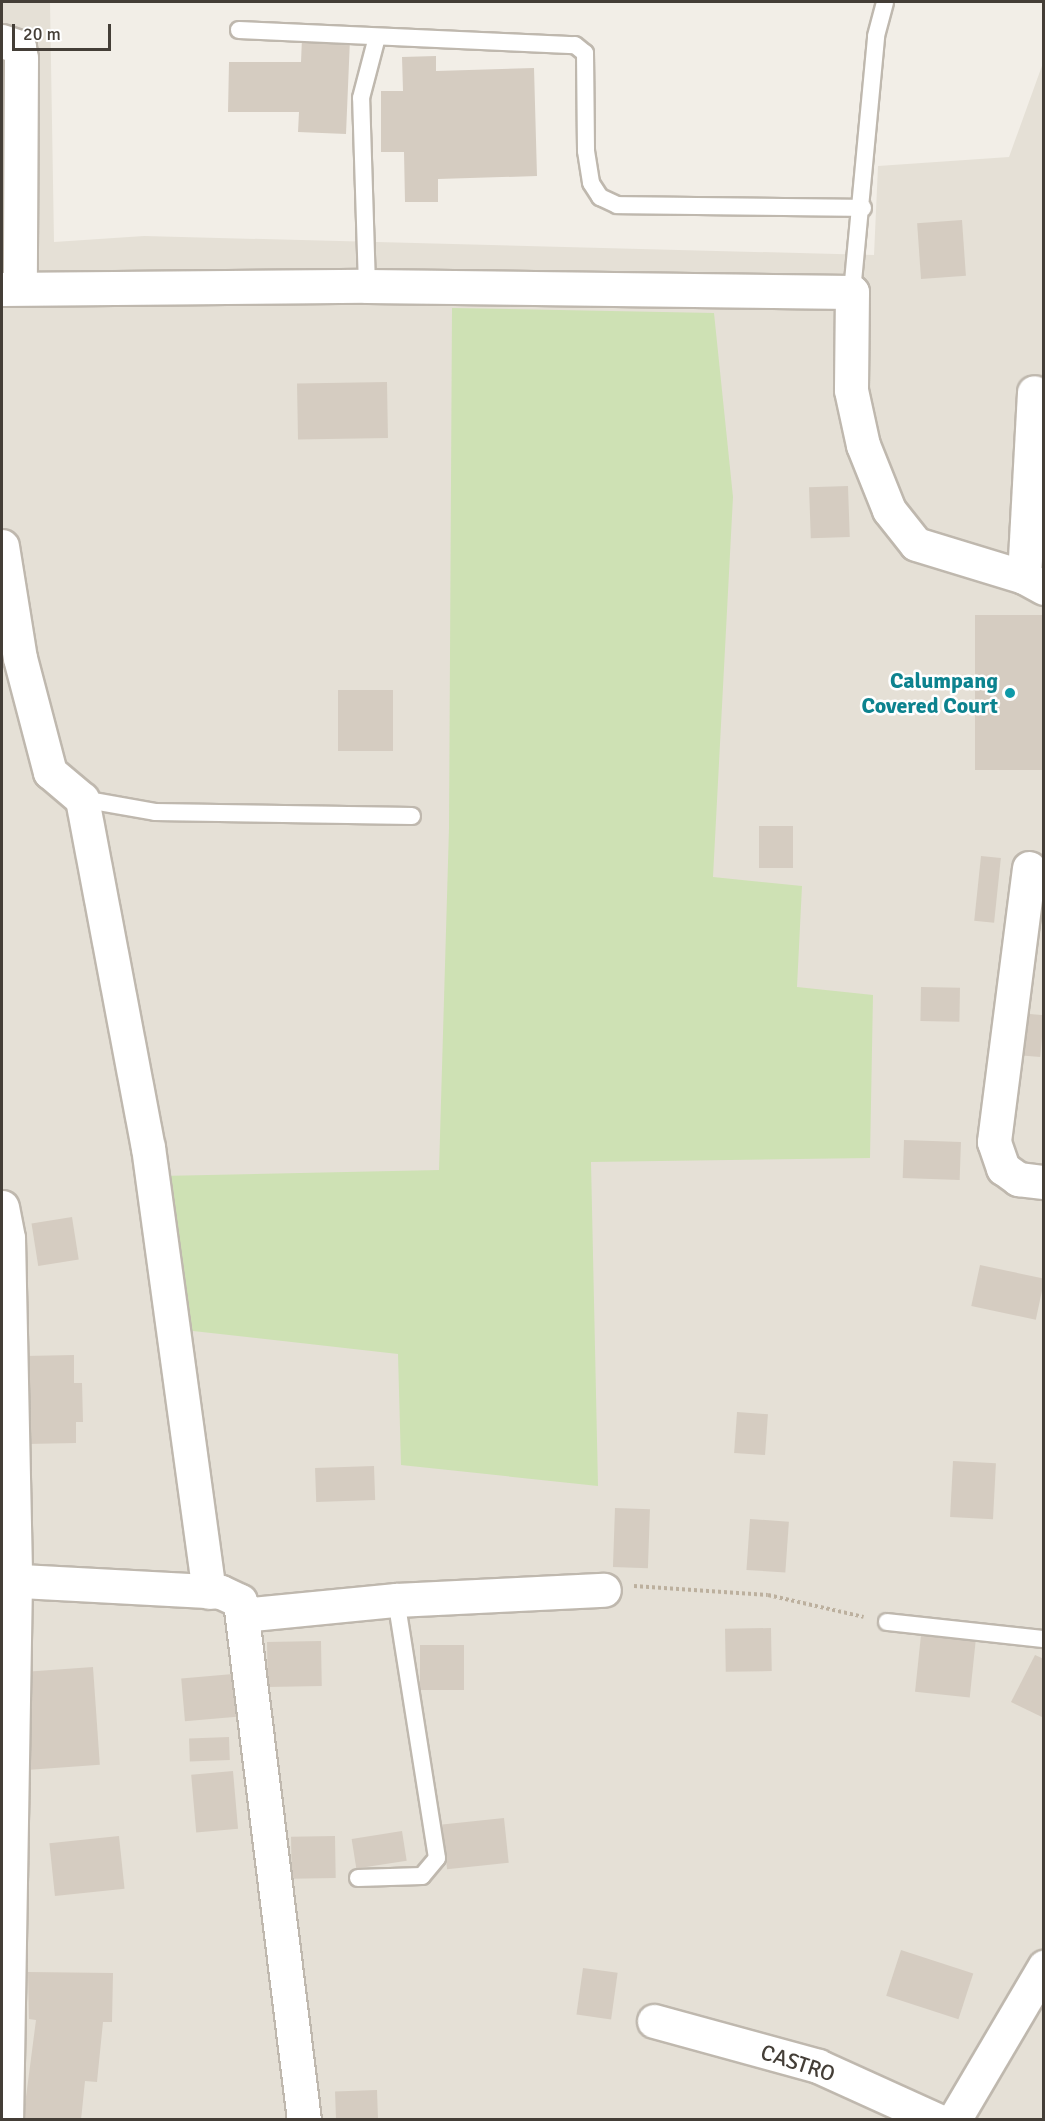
<!DOCTYPE html>
<html>
<head>
<meta charset="utf-8">
<style>
	body { margin:0 }
	#map { position:relative; width:1045px; height:2121px; overflow:hidden; background:#f2eee7; font-family:Signika,sans-serif }
	div>[style] { position:absolute }
	[style*='--x'] { left:calc(var(--x)*1px); top:calc(var(--y)*1px); width:calc(var(--w)*1px); rotate:calc(var(--a)*1deg) }
	.residential>* { inset:0; background:#e5e0d6 }
	.green>* { inset:0; background:#cee1b4 }
	.building>* { inset:0; background:#d5ccc1; transform-origin:0 0 }
	.path>* { height:4px; margin-top:-2px; transform-origin:0; background:repeating-linear-gradient(90deg,#bcb09e 0 3px,transparent 0 6px) }
	.roads { filter:drop-shadow(2px 0 #bfb8ae) drop-shadow(-2px 0 #bfb8ae) drop-shadow(0 2px #bfb8ae) drop-shadow(0 -2px #bfb8ae) }
	.service>* { height:16px; margin:-8px; padding:0 8px; transform-origin:8px; border-radius:8px; background:#fff }
	.minor>* { height:33px; margin:-16.5px; padding:0 16.5px; transform-origin:16.5px; border-radius:16.5px; background:#fff }
	.tertiary>* { height:33px; margin:-16.5px; padding:0 16.5px; transform-origin:16.5px; border-radius:16.5px; background:#fff }
	.dots>* { width:16px; height:16px; translate:-50% -50%; box-sizing:border-box; border:3px solid #fff; border-radius:50% }
	span { translate:-50% -50%; white-space:nowrap; text-align:center; line-height:1.15; -webkit-text-stroke:5px #fff; paint-order:stroke }
	.culture-label { font-size:22px; color:#0d838f; font-weight:700 }
	.right { translate:-100% -50%; text-align:right }
	.street-label { font-size:22px; color:#443e37 }
	.frame { position:absolute; inset:0; border:3px solid #443e37; pointer-events:none }
	.scale { position:absolute; left:12px; top:24px; width:99px; height:27px; box-sizing:border-box; border:3px solid #443e37; border-top:0; padding-left:8px; font-size:18px; line-height:21px; white-space:nowrap; color:#443e37; -webkit-text-stroke:4px #fff; paint-order:stroke }
</style>
</head>
<body>
<div id="map">
	<div class="residential">
		<i style="clip-path:polygon(2px 2px,50px 2px,54px 242px,144px 236px,874px 255px,878px 166px,1009px 157px,1043px 63px,1043px 2119px,2px 2120px)"></i>
	</div>
	<div class="green">
		<i style="clip-path:polygon(452px 308px,714px 313px,733px 497px,713px 877px,802px 886px,797px 987px,873px 995px,870px 1158px,591px 1162px,598px 1486px,401px 1465px,398px 1354px,175px 1329px,160px 1176px,439px 1170px,449px 828px)"></i>
	</div>
	<div class="building">
		<i style="clip-path:polygon(302px 38px,350px 39px,346px 134px,298px 132px,299px 112px,228px 112px,229px 62px,301px 62px)"></i>
		<i style="clip-path:polygon(436px 56px,436px 71px,534px 68px,537px 176px,438px 179px,438px 202px,405px 202px,404px 152px,381px 152px,381px 91px,403px 91px,402px 57px)"></i>
		<i style="left:962px;top:220px;width:56px;height:45px;rotate:86deg"></i>
		<i style="left:387px;top:382px;width:56px;height:90px;rotate:89deg"></i>
		<i style="left:848px;top:486px;width:51px;height:39px;rotate:88deg"></i>
		<i style="left:1044px;top:615px;width:155px;height:69px;rotate:90deg"></i>
		<i style="left:338px;top:690px;width:55px;height:61px"></i>
		<i style="left:759px;top:826px;width:34px;height:42px"></i>
		<i style="left:981px;top:856px;width:20px;height:65px;rotate:6deg"></i>
		<i style="left:921px;top:987px;width:39px;height:34px;rotate:1deg"></i>
		<i style="left:1019px;top:1013px;width:25px;height:42px;rotate:5deg"></i>
		<i style="left:904px;top:1140px;width:57px;height:38px;rotate:2deg"></i>
		<i style="left:72px;top:1217px;width:43px;height:41px;rotate:81deg"></i>
		<i style="left:980px;top:1265px;width:66px;height:42px;rotate:12deg"></i>
		<i style="clip-path:polygon(74px 1355px,74px 1383px,82px 1383px,83px 1422px,76px 1422px,76px 1443px,27px 1444px,25px 1356px)"></i>
		<i style="left:737px;top:1412px;width:31px;height:41px;rotate:4deg"></i>
		<i style="left:953px;top:1461px;width:43px;height:56px;rotate:3deg"></i>
		<i style="left:374px;top:1466px;width:34px;height:59px;rotate:88deg"></i>
		<i style="left:615px;top:1508px;width:35px;height:59px;rotate:2deg"></i>
		<i style="left:750px;top:1519px;width:39px;height:51px;rotate:4deg"></i>
		<i style="left:771px;top:1628px;width:43px;height:46px;rotate:89deg"></i>
		<i style="left:921px;top:1635px;width:55px;height:57px;rotate:6deg"></i>
		<i style="left:321px;top:1641px;width:45px;height:54px;rotate:89deg"></i>
		<i style="left:464px;top:1645px;width:45px;height:44px;rotate:90deg"></i>
		<i style="clip-path:polygon(1035px 1655px,1044px 1659px,1044px 1718px,1011px 1702px)"></i>
		<i style="left:93px;top:1667px;width:98px;height:70px;rotate:86deg"></i>
		<i style="left:233px;top:1674px;width:43px;height:52px;rotate:85deg"></i>
		<i style="left:229px;top:1737px;width:23px;height:40px;rotate:88deg"></i>
		<i style="left:233px;top:1771px;width:58px;height:42px;rotate:85deg"></i>
		<i style="left:504px;top:1818px;width:45px;height:62px;rotate:84deg"></i>
		<i style="left:402px;top:1831px;width:30px;height:51px;rotate:81deg"></i>
		<i style="left:119px;top:1836px;width:53px;height:70px;rotate:84deg"></i>
		<i style="left:335px;top:1836px;width:42px;height:44px;rotate:89deg"></i>
		<i style="left:901px;top:1950px;width:76px;height:48px;rotate:18deg"></i>
		<i style="left:583px;top:1968px;width:35px;height:47px;rotate:8deg"></i>
		<i style="clip-path:polygon(28px 1972px,113px 1973px,112px 2022px,103px 2022px,97px 2082px,85px 2081px,81px 2120px,23px 2120px,36px 2020px,29px 2019px)"></i>
		<i style="left:377px;top:2090px;width:30px;height:42px;rotate:88deg"></i>
	</div>
	<div class="path">
		<i style="--x:634;--y:1586;--w:134;--a:3.8"></i>
		<i style="--x:768;--y:1595;--w:98;--a:12.9"></i>
	</div>
	<div class="roads">
		<div class="service">
			<i style="--x:239;--y:30;--w:336;--a:2.6"></i>
			<i style="--x:575;--y:45;--w:13;--a:39"></i>
			<i style="--x:585;--y:53;--w:98;--a:89.4"></i>
			<i style="--x:586;--y:151;--w:32;--a:81"></i>
			<i style="--x:591;--y:183;--w:17;--a:57"></i>
			<i style="--x:600;--y:197;--w:19;--a:25"></i>
			<i style="--x:617;--y:205;--w:246;--a:0.7"></i>
			<i style="--x:367;--y:286;--w:188;--a:-91.8"></i>
			<i style="--x:361;--y:98;--w:63;--a:-75.3"></i>
			<i style="--x:852;--y:292;--w:257;--a:-84.6"></i>
			<i style="--x:876;--y:36;--w:35;--a:-75"></i>
			<i style="--x:82;--y:799;--w:74;--a:10.1"></i>
			<i style="--x:155;--y:812;--w:257;--a:0.9"></i>
			<i style="--x:887;--y:1622;--w:158;--a:6.2"></i>
			<i style="--x:358;--y:1878;--w:64;--a:-1.8"></i>
			<i style="--x:422;--y:1876;--w:23;--a:-50"></i>
			<i style="--x:437;--y:1858;--w:261;--a:-99"></i>
		</div>
		<div class="minor">
			<i style="--x:2;--y:41;--w:18;--a:19"></i>
			<i style="--x:19;--y:47;--w:11;--a:80"></i>
			<i style="--x:21;--y:58;--w:228;--a:90.3"></i>
			<i style="--x:2;--y:289;--w:365;--a:-0.5"></i>
			<i style="--x:367;--y:286;--w:485;--a:0.7"></i>
			<i style="--x:852;--y:292;--w:98;--a:90.6"></i>
			<i style="--x:851;--y:390;--w:56;--a:77.7"></i>
			<i style="--x:863;--y:445;--w:70;--a:68.2"></i>
			<i style="--x:889;--y:510;--w:43;--a:51.5"></i>
			<i style="--x:916;--y:544;--w:113;--a:17"></i>
			<i style="--x:1024;--y:577;--w:23;--a:29"></i>
			<i style="--x:2;--y:546;--w:113;--a:80.9"></i>
			<i style="--x:20;--y:658;--w:118;--a:75.3"></i>
			<i style="--x:50;--y:772;--w:42;--a:40.2"></i>
			<i style="--x:82;--y:799;--w:354;--a:79.3"></i>
			<i style="--x:148;--y:1147;--w:449;--a:82.2"></i>
			<i style="--x:1024;--y:577;--w:185;--a:-86.9"></i>
			<i style="--x:1029;--y:868;--w:276;--a:97.3"></i>
			<i style="--x:994;--y:1142;--w:28;--a:71"></i>
			<i style="--x:1003;--y:1168;--w:19;--a:36"></i>
			<i style="--x:1018;--y:1179;--w:26;--a:7"></i>
			<i style="--x:2;--y:1207;--w:32;--a:79"></i>
			<i style="--x:8;--y:1238;--w:342;--a:88.8"></i>
			<i style="--x:15;--y:1580;--w:540;--a:90.95"></i>
			<i style="--x:2;--y:1580;--w:219;--a:3.1"></i>
			<i style="--x:221;--y:1592;--w:21;--a:25"></i>
			<i style="--x:240;--y:1601;--w:523;--a:82.97"></i>
			<i style="--x:242;--y:1615;--w:155;--a:-5.6"></i>
			<i style="--x:396;--y:1600;--w:208;--a:-2.8"></i>
			<i style="--x:654;--y:2021;--w:170;--a:15.3"></i>
			<i style="--x:818;--y:2066;--w:131;--a:24.4"></i>
		</div>
		<div class="tertiary">
			<i style="--x:954;--y:2120;--w:178;--a:-59.5"></i>
		</div>
	</div>
	<div class="dots">
		<i style="left:1010px;top:693px;background:#0f9aa8"></i>
	</div>
	<div class="culture-label">
		<span class="right" style="left:998px;top:693px">Calumpang<br>Covered Court</span>
	</div>
	<div class="street-label">
		<span style="left:798px;top:2063px;rotate:18deg">CASTRO</span>
	</div>
	<div class="frame"></div>
	<div class="scale">20 m</div>
</div>
</body>
</html>
